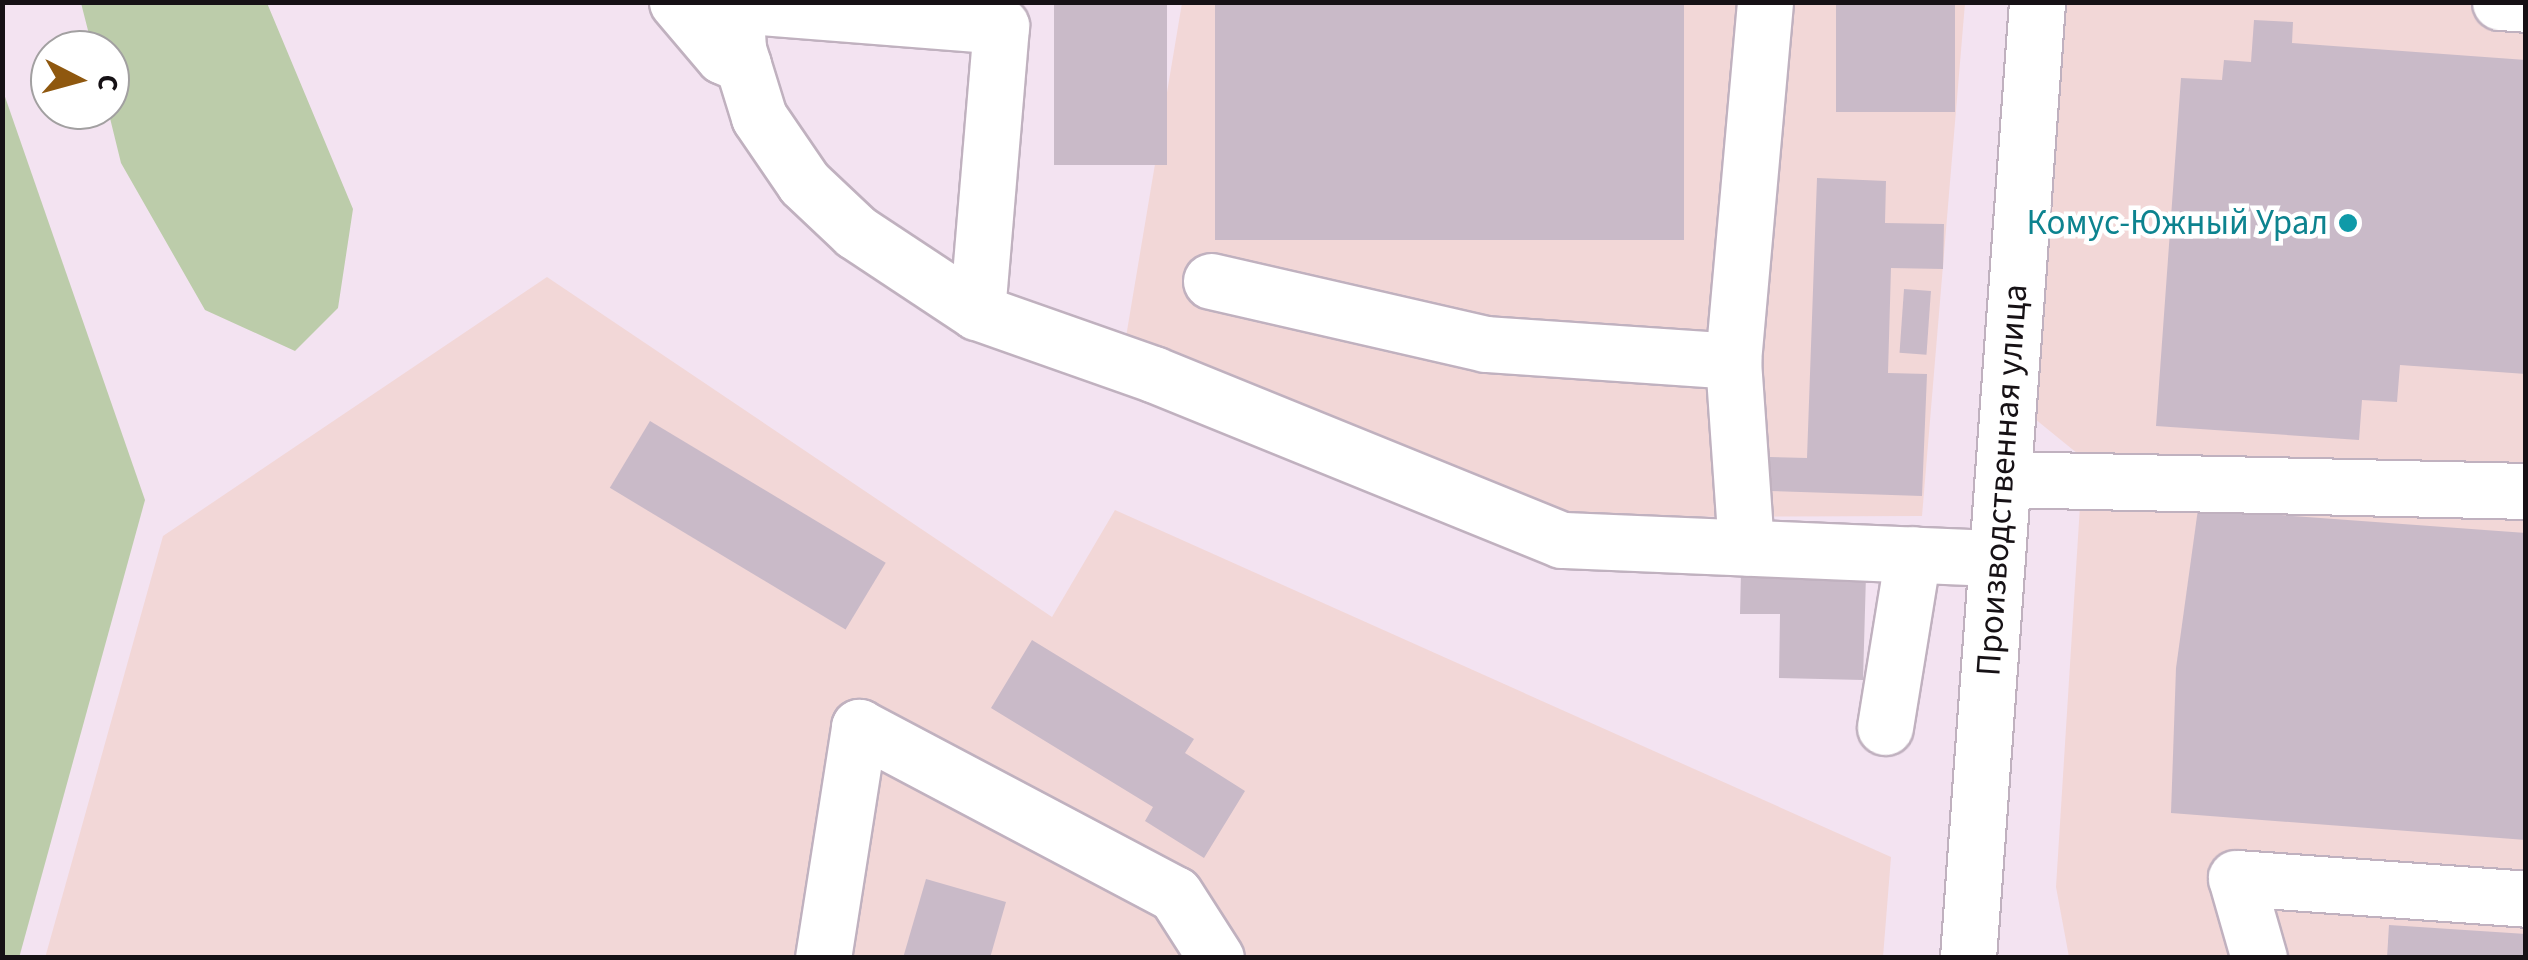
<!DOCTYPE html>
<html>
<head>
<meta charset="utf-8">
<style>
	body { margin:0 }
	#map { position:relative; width:2528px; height:960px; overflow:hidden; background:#f3e3f1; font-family:"Source Sans 3",sans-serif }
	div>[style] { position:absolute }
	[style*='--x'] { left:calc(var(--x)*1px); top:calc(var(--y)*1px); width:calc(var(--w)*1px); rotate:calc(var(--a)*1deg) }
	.industrial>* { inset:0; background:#f2d7d7 }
	.green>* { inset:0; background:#bcccaa }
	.building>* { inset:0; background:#c9bac8; transform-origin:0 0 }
	.roads { filter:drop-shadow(2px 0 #c0b1bf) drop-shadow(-2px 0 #c0b1bf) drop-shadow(0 2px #c0b1bf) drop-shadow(0 -2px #c0b1bf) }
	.minor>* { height:55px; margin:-27.5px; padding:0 27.5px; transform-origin:27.5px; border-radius:27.5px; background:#fff }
	.dots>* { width:28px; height:28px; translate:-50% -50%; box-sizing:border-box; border:5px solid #fff; border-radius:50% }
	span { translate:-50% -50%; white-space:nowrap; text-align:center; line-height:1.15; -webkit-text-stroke:9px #fff; paint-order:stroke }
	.culture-label { font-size:35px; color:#0d838f }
	.right { translate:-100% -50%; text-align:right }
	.street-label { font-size:35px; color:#161115 }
	.frame { position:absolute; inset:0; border:5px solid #161115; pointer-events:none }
	.north { position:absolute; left:30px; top:30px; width:100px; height:100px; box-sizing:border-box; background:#fff; border:2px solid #a2a0a1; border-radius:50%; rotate:96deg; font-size:28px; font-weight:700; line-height:40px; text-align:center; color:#161115 }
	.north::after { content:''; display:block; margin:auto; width:35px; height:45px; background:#8f580f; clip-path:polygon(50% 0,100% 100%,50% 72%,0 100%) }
</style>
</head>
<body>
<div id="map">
	<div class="industrial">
		<i style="clip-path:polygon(1182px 3px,1965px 3px,1922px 516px,1580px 517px,1126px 337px)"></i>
		<i style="clip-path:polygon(2062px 3px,2525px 3px,2525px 957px,2069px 957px,2056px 887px,2083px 458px,2029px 414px)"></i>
		<i style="clip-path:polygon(547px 277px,1052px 617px,1115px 510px,1891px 857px,1883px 957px,45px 958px,163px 536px)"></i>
	</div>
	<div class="green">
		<i style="clip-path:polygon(81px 3px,267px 3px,353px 209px,338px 308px,295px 351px,205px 310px,121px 163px,108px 110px,110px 50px,93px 50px)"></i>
		<i style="clip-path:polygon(3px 91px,145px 500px,19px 958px,2px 957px)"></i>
	</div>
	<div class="building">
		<i style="left:1054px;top:2px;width:113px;height:163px"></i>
		<i style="left:1215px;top:2px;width:469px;height:238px"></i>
		<i style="left:1836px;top:2px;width:119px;height:110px"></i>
		<i style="clip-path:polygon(2254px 20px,2293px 22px,2292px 43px,2526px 60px,2526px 374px,2400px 365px,2397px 402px,2362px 400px,2359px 440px,2156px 426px,2181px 78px,2222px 80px,2224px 60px,2251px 62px)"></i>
		<i style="clip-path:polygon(1817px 178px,1886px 181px,1885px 223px,1944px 224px,1943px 269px,1891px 268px,1888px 373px,1927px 374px,1922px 496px,1769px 491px,1769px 457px,1807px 458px)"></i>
		<i style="left:1904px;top:289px;width:27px;height:64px;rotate:4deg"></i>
		<i style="left:650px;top:421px;width:275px;height:78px;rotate:31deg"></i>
		<i style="clip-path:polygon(2198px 509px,2526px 533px,2526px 840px,2171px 813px,2176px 668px)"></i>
		<i style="clip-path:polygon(1741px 572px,1866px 575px,1863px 680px,1779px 678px,1780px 614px,1740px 614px)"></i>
		<i style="clip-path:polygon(1032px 640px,1194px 739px,1185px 753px,1245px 791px,1204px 858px,1145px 821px,1153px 807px,991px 708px)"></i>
		<i style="clip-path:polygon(926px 879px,1006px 902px,990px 958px,903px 958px)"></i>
		<i style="clip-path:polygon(2389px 925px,2526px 934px,2526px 958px,2387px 958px)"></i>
	</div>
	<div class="roads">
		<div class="minor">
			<i style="--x:677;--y:2;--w:71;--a:49.6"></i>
			<i style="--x:723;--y:56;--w:22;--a:24"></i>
			<i style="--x:735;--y:2;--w:47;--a:86.3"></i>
			<i style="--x:738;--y:49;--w:71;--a:72.8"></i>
			<i style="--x:759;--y:117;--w:80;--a:55.7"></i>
			<i style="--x:804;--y:183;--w:71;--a:43.3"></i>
			<i style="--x:856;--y:232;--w:145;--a:33.5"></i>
			<i style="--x:977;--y:312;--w:187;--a:19.4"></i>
			<i style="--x:1153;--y:374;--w:441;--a:22.1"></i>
			<i style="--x:1562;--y:540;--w:434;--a:2.4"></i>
			<i style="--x:2500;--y:2;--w:26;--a:4"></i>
			<i style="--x:735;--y:5;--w:267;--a:4.5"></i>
			<i style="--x:1001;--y:26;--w:287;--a:94.8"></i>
			<i style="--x:1211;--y:281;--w:282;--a:12.9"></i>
			<i style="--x:1486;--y:344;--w:248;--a:3.9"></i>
			<i style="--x:1733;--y:361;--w:360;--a:-84.9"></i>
			<i style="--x:1733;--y:361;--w:187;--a:86"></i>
			<i style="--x:2003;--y:479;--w:523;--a:1.31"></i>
			<i style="--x:1885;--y:727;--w:175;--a:-80.8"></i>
			<i style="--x:823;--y:958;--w:234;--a:-81.1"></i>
			<i style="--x:859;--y:727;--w:357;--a:27.9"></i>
			<i style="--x:1175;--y:894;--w:76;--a:57.4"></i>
			<i style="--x:1968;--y:958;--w:958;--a:-85.87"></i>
			<i style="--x:2259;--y:958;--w:83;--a:-106"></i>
			<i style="--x:2236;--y:878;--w:291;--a:4.1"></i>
		</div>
	</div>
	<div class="dots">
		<i style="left:2348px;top:223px;background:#0f9aa8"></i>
	</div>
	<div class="culture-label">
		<span class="right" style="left:2328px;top:223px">Комус-Южный Урал</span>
	</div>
	<div class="street-label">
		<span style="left:2002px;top:480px;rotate:-86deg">Производственная улица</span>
	</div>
	<div class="frame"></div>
	<div class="north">С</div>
</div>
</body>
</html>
